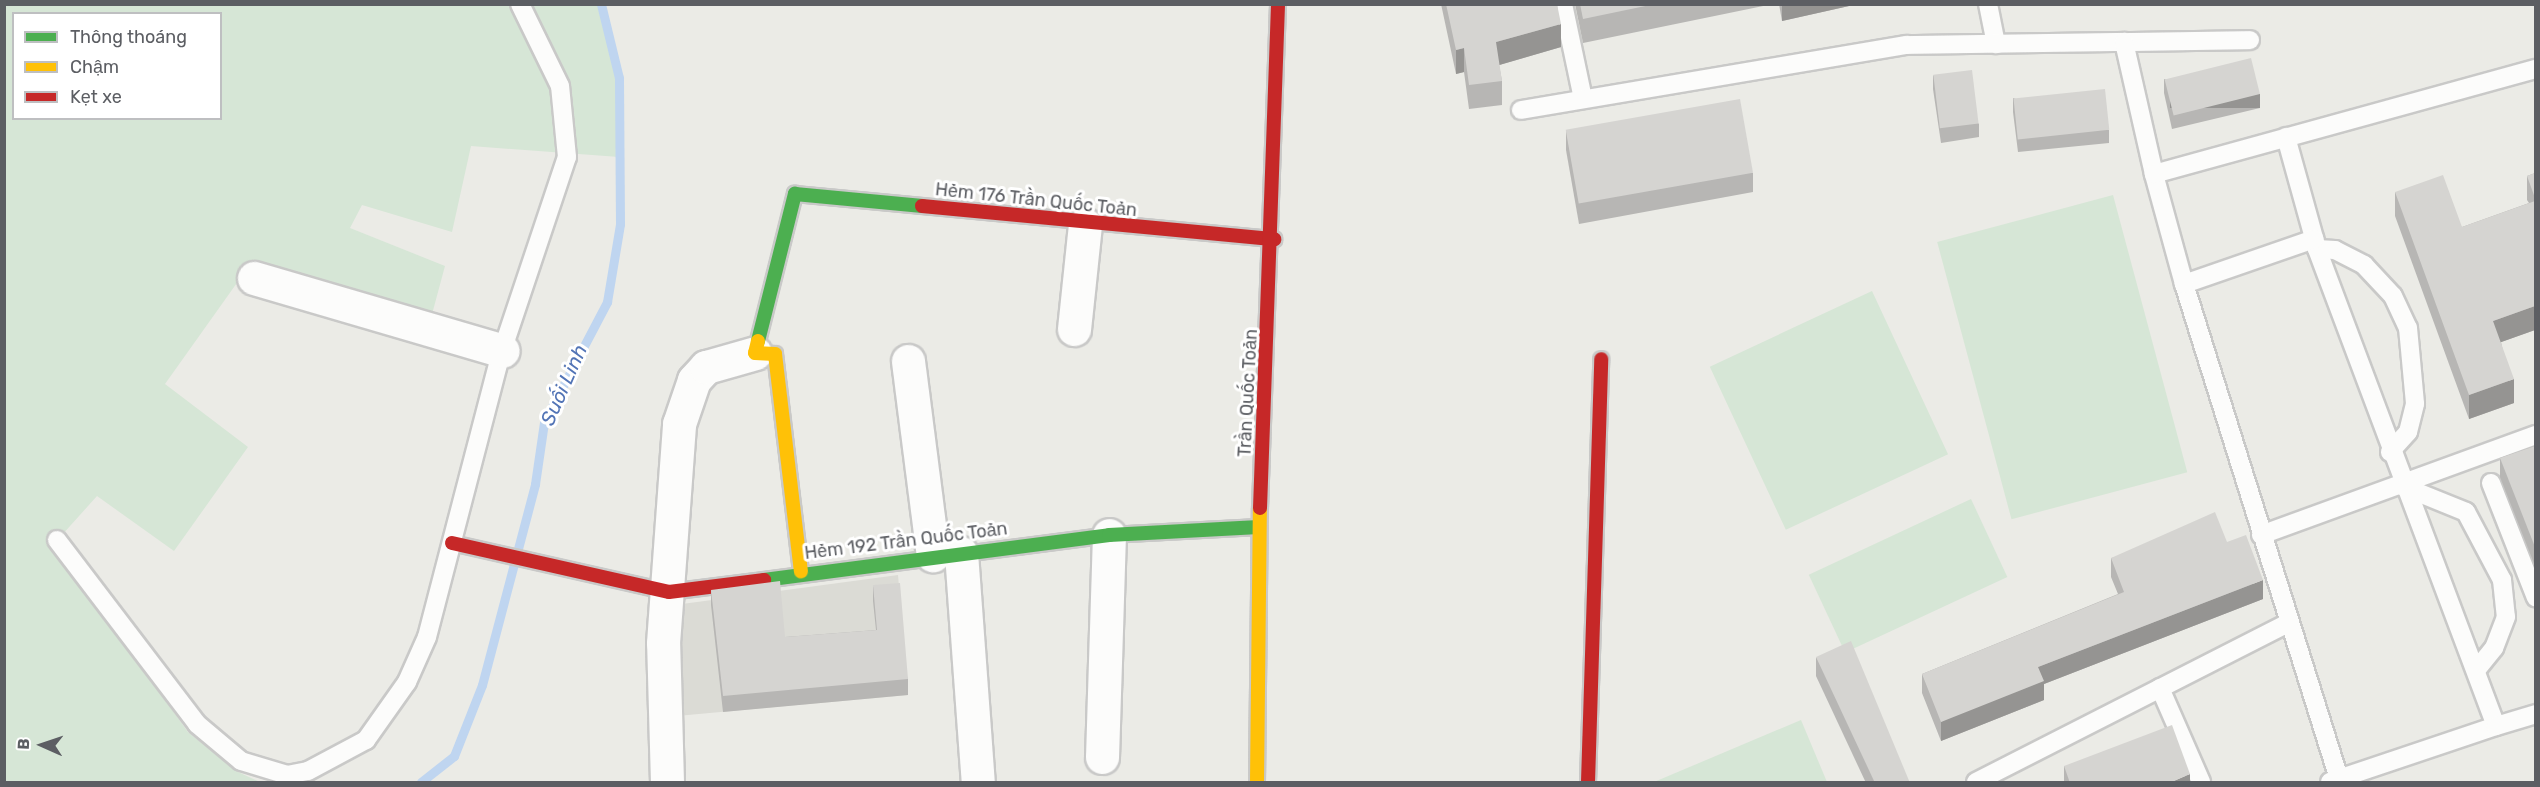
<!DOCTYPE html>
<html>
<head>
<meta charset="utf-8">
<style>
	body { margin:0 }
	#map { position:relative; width:2540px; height:787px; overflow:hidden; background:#ebebe6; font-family:Rubik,sans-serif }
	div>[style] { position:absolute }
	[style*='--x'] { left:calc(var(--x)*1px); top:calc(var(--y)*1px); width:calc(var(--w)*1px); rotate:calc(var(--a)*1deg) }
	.education>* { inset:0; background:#dbdbd5 }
	.green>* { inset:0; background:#d6e6d6; transform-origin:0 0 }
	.stream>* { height:9px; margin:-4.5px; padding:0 4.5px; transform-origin:4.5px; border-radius:4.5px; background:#bfd5f0 }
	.roads { filter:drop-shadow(2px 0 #c9c9c8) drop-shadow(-2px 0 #c9c9c8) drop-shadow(0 2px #c9c9c8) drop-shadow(0 -2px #c9c9c8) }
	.lane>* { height:18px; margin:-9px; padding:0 9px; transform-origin:9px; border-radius:9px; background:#fcfcfb }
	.street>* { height:33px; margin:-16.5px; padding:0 16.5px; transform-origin:16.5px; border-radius:16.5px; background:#fcfcfb }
	.fast>* { height:14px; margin:-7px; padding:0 7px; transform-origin:7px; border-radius:7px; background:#4caf50 }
	.slow>* { height:14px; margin:-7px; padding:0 7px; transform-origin:7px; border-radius:7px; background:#ffc107 }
	.jam>* { height:14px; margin:-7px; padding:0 7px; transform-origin:7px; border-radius:7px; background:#c62828 }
	.wall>* { inset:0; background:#b7b6b4 }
	.shaded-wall>* { inset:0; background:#959492; transform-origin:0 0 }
	.building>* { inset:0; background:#d5d4d1; transform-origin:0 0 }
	span { translate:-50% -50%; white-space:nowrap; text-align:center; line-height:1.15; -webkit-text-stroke:6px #fff; paint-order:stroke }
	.street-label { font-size:18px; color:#5c5e63 }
	.water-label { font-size:20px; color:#5274b6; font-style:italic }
	.frame { position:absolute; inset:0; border:6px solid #5c5e63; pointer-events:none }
	.legend { position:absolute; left:12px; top:12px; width:210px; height:108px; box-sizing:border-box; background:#fff; border:2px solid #bebfc1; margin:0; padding:8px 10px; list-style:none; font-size:18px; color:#5c5e63 }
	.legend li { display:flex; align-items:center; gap:12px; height:30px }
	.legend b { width:30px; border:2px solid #bebfc1 }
	.north { position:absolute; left:12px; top:715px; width:60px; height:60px; -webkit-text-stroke:4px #fff; paint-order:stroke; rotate:273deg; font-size:16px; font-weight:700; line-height:24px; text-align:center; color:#5c5e63 }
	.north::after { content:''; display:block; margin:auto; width:21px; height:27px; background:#5c5e63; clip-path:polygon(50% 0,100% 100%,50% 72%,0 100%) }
</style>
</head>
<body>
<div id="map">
	<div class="education">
		<i style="clip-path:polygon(898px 575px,908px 695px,677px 716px,674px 644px,682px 604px)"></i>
	</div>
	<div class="green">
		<i style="clip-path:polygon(evenodd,5px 5px,601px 5px,619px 78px,619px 157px,471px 146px,452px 232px,362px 205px,350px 228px,445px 266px,431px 318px,244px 273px,165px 384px,248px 447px,174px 551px,97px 496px,53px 545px,188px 732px,236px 771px,260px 782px,5px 782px,5px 5px,14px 14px,220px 14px,220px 118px,14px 118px,14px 14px)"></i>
		<i style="left:2113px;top:195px;width:287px;height:182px;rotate:75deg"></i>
		<i style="left:1872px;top:291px;width:180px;height:179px;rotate:65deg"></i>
		<i style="left:1971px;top:499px;width:86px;height:179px;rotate:65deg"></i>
		<i style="clip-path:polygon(1801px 720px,1827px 782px,1654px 782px)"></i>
	</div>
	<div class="stream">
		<i style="--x:421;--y:782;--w:42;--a:-38.2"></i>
		<i style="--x:454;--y:756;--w:76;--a:-68.5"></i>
		<i style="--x:482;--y:685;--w:208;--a:-75.2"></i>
		<i style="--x:535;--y:484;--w:63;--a:-81.7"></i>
		<i style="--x:544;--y:422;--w:136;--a:-62.3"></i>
		<i style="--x:607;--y:302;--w:79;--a:-80.5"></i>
		<i style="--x:620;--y:224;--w:146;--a:-90.4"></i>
		<i style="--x:619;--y:78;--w:76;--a:-103.7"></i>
	</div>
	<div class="roads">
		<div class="lane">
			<i style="--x:1563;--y:4;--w:97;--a:78.1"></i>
			<i style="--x:1988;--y:4;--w:41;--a:78.7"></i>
			<i style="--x:2124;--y:42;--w:126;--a:-0.9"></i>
			<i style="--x:1521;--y:110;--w:391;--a:-9.6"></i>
			<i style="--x:1907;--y:45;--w:217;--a:-0.8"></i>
			<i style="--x:2124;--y:42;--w:135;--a:77.2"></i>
			<i style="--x:2286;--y:137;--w:116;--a:74.5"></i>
			<i style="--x:2317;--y:249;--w:509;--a:69.43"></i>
			<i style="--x:2496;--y:726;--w:175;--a:161.4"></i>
			<i style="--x:2317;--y:249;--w:18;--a:3"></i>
			<i style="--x:2335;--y:250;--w:33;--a:27"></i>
			<i style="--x:2364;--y:265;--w:42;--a:46.9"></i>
			<i style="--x:2393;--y:296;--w:35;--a:65"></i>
			<i style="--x:2408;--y:328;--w:76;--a:84.7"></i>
			<i style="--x:2415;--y:404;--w:29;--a:104"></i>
			<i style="--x:2408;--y:432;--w:27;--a:132"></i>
			<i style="--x:2184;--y:284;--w:138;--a:-19.1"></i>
			<i style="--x:2491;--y:483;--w:123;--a:68.6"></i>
			<i style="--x:2402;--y:486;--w:69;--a:22.1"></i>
			<i style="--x:2466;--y:512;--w:77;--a:62.1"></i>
			<i style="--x:2502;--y:580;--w:37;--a:84"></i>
			<i style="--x:2506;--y:617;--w:33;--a:111"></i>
			<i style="--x:2494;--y:648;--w:28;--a:129"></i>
			<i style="--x:2261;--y:535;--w:293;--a:-20"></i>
			<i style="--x:57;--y:540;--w:231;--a:52.7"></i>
			<i style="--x:197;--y:724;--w:57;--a:40.1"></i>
			<i style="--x:241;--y:761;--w:48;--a:16.9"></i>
			<i style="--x:287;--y:775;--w:21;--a:-11"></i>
			<i style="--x:308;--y:771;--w:66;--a:-28.1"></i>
			<i style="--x:366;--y:740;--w:71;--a:-54.7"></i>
			<i style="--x:407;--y:682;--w:49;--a:-66"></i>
			<i style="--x:427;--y:637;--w:286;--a:-75.4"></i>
			<i style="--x:499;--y:360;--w:214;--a:-71.5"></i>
			<i style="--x:567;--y:157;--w:71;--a:-95.6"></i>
			<i style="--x:560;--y:86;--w:91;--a:-116"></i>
			<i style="--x:2160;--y:688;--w:103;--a:66.4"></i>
			<i style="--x:2496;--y:726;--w:42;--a:-16.7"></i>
			<i style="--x:1976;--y:782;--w:352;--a:-27"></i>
			<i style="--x:2340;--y:782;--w:522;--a:-107.39"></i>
			<i style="--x:2184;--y:284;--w:114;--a:-105.3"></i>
			<i style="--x:2154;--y:174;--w:396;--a:-15.4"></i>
		</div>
		<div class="street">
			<i style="--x:254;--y:278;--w:259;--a:16.3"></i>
			<i style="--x:1074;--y:329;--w:105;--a:-84"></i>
			<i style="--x:908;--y:361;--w:196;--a:82.7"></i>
			<i style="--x:961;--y:553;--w:230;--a:85.8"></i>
			<i style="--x:1102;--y:757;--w:222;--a:-88.2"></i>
			<i style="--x:667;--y:782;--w:139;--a:-91.6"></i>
			<i style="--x:663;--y:643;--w:220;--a:-85.8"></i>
			<i style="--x:679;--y:424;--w:46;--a:-71.2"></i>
			<i style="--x:694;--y:380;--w:18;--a:-47"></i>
			<i style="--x:706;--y:367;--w:51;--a:-15.9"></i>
		</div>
		<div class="fast">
			<i style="--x:758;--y:341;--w:152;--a:-75.9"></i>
			<i style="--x:795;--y:194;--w:128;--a:5.4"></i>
			<i style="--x:764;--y:580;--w:348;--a:-7.4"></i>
			<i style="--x:1109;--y:535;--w:150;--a:-3.1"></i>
		</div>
		<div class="slow">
			<i style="--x:758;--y:341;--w:12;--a:104"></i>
			<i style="--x:755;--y:353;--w:20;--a:3"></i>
			<i style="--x:775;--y:354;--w:219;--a:83.2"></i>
			<i style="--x:1257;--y:782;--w:274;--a:-89.4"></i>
		</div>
		<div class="jam">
			<i style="--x:922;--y:206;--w:354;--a:5.4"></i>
			<i style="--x:1260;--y:508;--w:504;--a:-87.95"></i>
			<i style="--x:452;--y:543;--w:222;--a:12.7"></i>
			<i style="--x:669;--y:592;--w:96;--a:-7.2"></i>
			<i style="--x:1588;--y:782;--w:423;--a:-88.2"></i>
		</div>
	</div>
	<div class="wall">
		<i style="clip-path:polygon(1441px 4px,1557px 4px,1561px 47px,1499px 65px,1502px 81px,1502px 105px,1469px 109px,1464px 72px,1456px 74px)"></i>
		<i style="clip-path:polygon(1575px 4px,1773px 4px,1583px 43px)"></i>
		<i style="clip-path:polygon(1779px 4px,1858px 4px,1782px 21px)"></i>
		<i style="clip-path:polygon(1933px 75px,1979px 124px,1979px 137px,1941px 143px,1933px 89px)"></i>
		<i style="clip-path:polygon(2164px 79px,2260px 108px,2172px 129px,2164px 93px)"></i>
		<i style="clip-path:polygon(2013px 98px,2109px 130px,2109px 143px,2018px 152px,2013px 112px)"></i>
		<i style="clip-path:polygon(1566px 130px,1753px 173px,1753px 192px,1579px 224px,1566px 150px)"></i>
		<i style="clip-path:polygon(2535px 173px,2535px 330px,2501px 342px,2514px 403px,2469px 419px,2395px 216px,2395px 192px,2462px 227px,2529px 203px,2527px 200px,2527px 176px)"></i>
		<i style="clip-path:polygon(2535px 446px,2535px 566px,2500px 477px,2500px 458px)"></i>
		<i style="clip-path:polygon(2227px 542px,2263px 599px,2044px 684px,2044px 700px,1941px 741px,1922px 693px,1922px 674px,2118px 594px,2111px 577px,2111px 558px)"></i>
		<i style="clip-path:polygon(873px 585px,908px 679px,908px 695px,723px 712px,711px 605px,711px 590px,785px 637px,876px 630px,873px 601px)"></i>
		<i style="clip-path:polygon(1816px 657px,1910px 783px,1866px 783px,1816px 676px)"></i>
		<i style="clip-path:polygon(2064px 766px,2190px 783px,2064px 783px)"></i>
	</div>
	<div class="shaded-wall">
		<i style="clip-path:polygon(1782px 4px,1858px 4px,1782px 21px)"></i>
		<i style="clip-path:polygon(1561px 24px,1561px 47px,1496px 66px,1496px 42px)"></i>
		<i style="clip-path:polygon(1464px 48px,1464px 72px,1456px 74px,1456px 50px)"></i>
		<i style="left:2260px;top:94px;width:14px;height:90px;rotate:90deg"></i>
		<i style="clip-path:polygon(2535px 306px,2535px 330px,2493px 345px,2493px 321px)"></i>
		<i style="clip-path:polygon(2514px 379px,2514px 403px,2469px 419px,2469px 395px)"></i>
		<i style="clip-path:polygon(2263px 580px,2263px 599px,2044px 684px,2044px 700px,1941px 741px,1941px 722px,2038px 667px)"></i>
		<i style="clip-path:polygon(2190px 774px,2190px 783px,2169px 783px)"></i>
	</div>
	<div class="building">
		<i style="clip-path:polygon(1446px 4px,1557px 4px,1561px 24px,1496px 42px,1502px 81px,1469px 85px,1464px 48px,1456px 50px)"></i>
		<i style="clip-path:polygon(1580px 4px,1655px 4px,1583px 19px)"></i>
		<i style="left:2251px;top:58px;width:37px;height:89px;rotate:76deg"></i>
		<i style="left:1972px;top:70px;width:54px;height:39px;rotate:83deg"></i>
		<i style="left:2105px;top:89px;width:41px;height:92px;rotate:84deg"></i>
		<i style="left:1740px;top:99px;width:75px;height:177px;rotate:80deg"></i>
		<i style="clip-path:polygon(2535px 173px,2535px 198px,2527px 176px)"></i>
		<i style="clip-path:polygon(2443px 175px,2462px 227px,2535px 201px,2535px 306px,2493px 321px,2514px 379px,2469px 395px,2395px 192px)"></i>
		<i style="clip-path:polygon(2535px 446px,2535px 547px,2500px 458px)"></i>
		<i style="clip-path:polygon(2215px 512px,2227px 542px,2246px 535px,2263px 580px,2038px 667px,2044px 681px,1941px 722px,1922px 674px,2124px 592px,2111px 558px)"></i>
		<i style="clip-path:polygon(780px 581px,785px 637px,877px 630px,873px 585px,900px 583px,908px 679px,723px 696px,711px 590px)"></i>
		<i style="clip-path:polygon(1851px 641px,1910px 783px,1875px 783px,1816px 657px)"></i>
		<i style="clip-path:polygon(2172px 725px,2190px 774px,2169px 783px,2070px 783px,2064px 766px)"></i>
	</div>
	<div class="street-label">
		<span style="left:1036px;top:200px;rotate:6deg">Hẻm 176 Trần Quốc Toản</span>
		<span style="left:1248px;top:393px;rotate:-87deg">Trần Quốc Toản</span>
		<span style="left:906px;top:541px;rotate:-7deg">Hẻm 192 Trần Quốc Toản</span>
	</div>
	<div class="water-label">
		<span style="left:564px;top:385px;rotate:-66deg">Suối Linh</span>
	</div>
	<div class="frame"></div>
	<ul class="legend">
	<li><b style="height:8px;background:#4caf50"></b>Thông thoáng</li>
	<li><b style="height:8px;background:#ffc107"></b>Chậm</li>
	<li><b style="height:8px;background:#c62828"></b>Kẹt xe</li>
	</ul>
	<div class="north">B</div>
</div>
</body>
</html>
